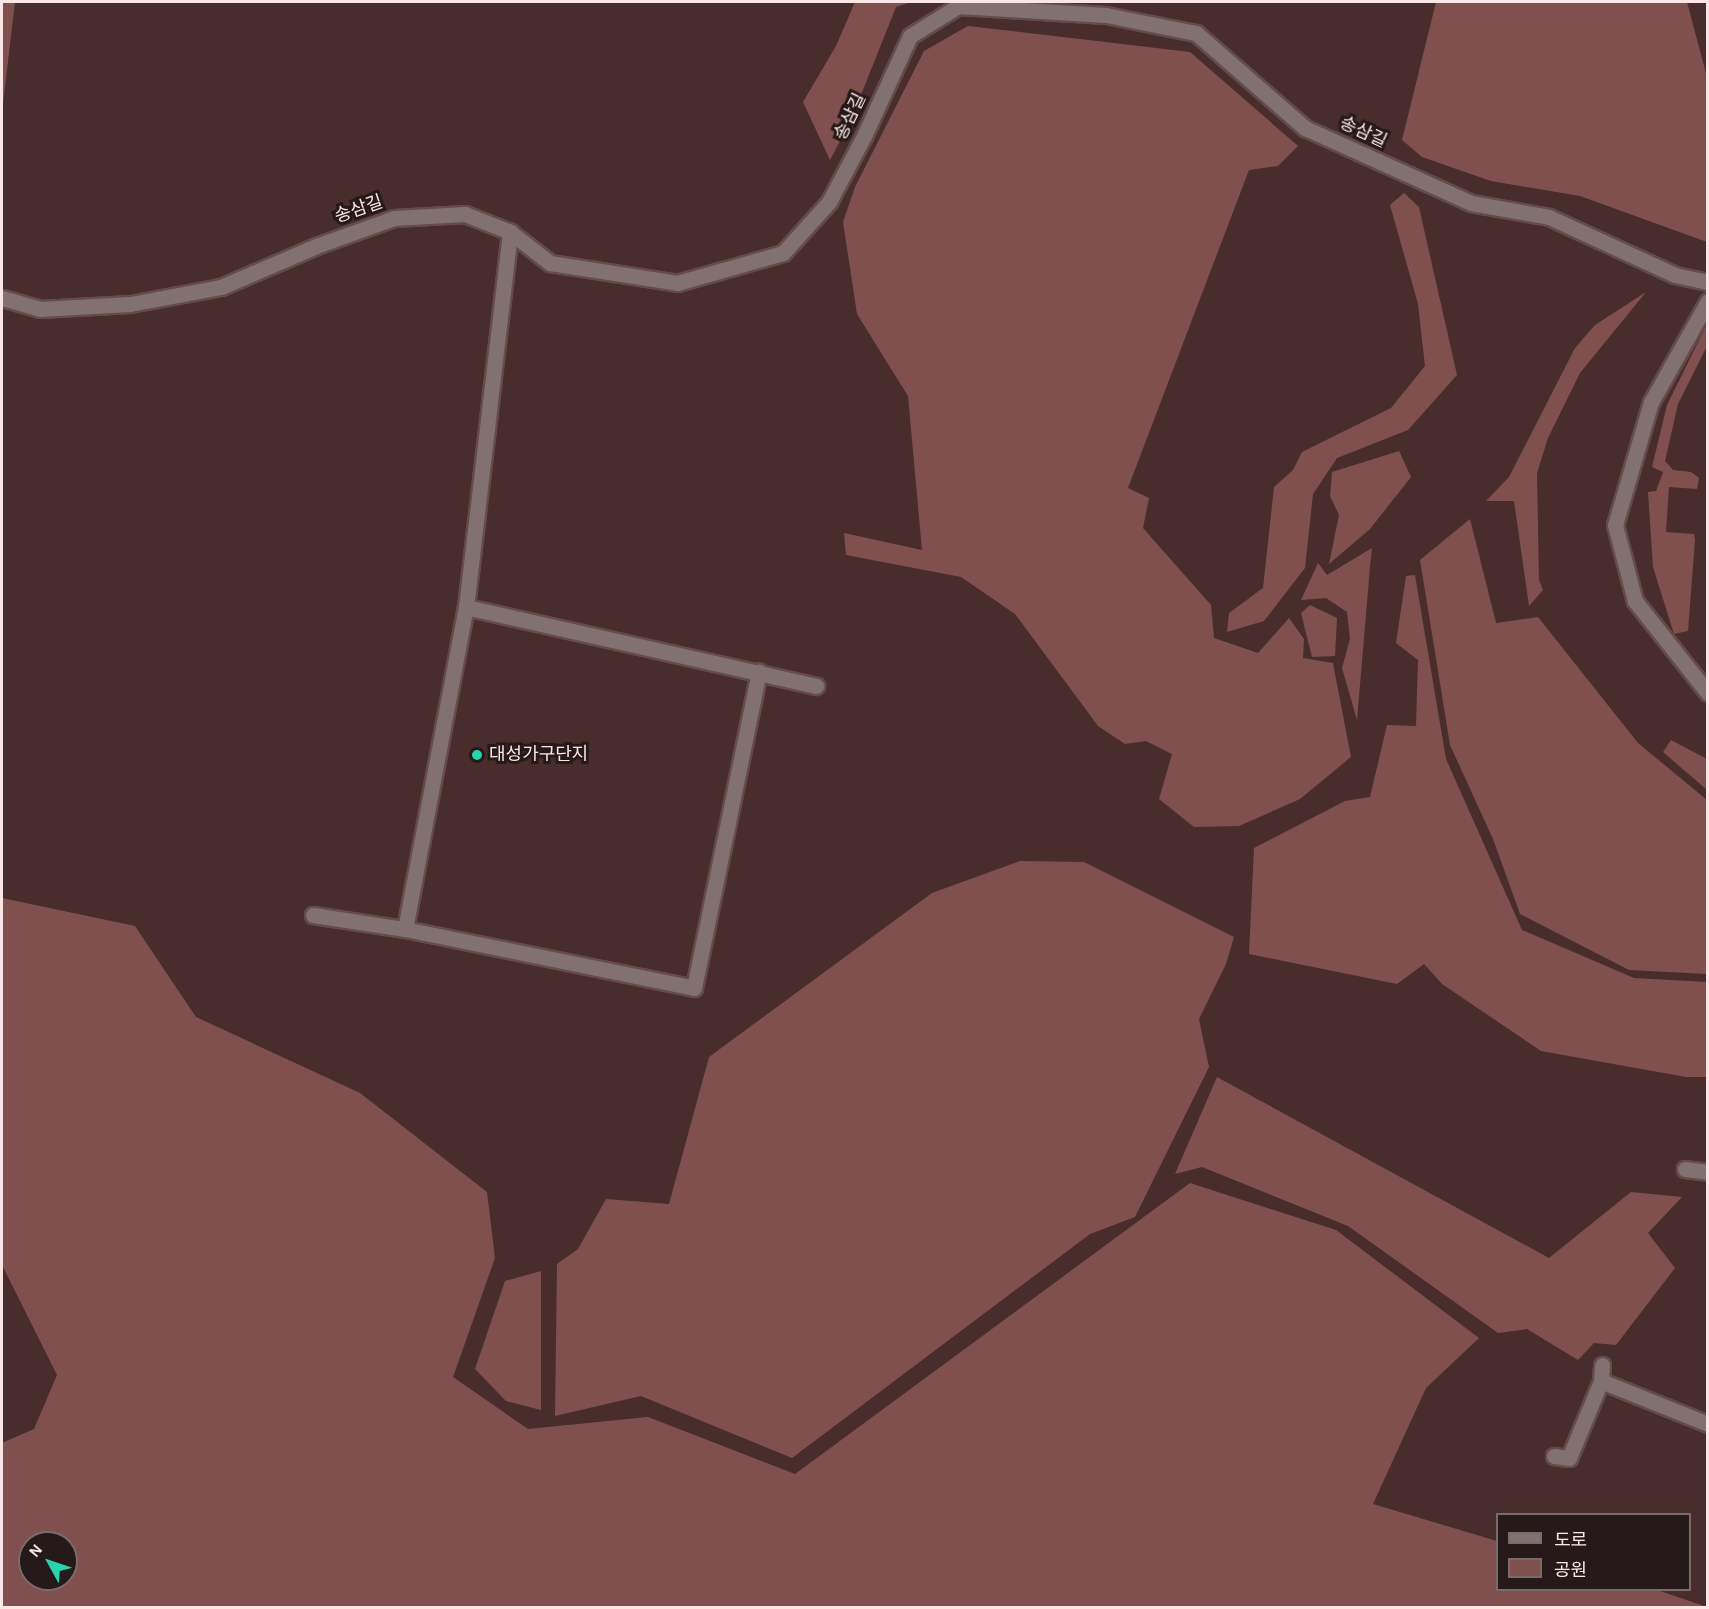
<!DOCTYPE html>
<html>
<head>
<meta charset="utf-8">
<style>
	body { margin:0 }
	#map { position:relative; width:1709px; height:1609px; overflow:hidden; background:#492d2c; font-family:"Alegreya Sans","Noto Sans KR",sans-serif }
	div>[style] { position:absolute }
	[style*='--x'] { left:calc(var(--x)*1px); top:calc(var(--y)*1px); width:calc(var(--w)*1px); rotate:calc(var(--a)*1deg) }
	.green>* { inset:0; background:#80504e }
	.roads { filter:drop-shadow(2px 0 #654b4a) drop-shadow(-2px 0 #654b4a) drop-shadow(0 2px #654b4a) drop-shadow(0 -2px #654b4a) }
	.minor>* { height:15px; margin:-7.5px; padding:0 7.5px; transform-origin:7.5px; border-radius:7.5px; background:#817271 }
	.dots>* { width:16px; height:16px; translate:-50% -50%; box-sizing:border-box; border:3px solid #261919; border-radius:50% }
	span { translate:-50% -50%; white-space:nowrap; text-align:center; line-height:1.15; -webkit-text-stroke:6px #261919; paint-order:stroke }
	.street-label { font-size:18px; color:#f9e6e5 }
	.poi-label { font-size:18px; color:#f9e6e5 }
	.left { translate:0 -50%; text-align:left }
	.frame { position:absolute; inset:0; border:3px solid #f9e6e5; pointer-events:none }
	.legend { position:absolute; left:1496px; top:1513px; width:195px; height:78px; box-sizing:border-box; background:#261919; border:2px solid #7a6b6b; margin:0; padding:8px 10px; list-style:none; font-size:18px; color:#f9e6e5 }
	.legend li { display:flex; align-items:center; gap:12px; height:30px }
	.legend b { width:30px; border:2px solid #7a6b6b }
	.north { position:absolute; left:18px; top:1531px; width:60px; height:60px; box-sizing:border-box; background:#261919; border:2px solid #7a6b6b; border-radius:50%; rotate:310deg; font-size:16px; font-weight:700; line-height:24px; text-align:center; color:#f9e6e5 }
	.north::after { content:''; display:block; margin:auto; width:21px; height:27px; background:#26d5ae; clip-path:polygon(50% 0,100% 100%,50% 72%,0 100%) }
</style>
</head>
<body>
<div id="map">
	<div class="green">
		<i style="clip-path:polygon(2px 2px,15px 2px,2px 112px)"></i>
		<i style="clip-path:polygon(855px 2px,911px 2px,896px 7px,851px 120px,830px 160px,803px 102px,836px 46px)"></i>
		<i style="clip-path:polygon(1436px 2px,1687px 2px,1707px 77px,1707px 242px,1580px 196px,1491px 181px,1422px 157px,1402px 140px)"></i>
		<i style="clip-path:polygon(968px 26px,1190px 52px,1298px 146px,1278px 166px,1249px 170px,1128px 488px,1149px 498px,1143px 528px,1211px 605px,1214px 638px,1258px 653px,1289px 618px,1304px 639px,1303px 658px,1333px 663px,1351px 757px,1300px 799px,1239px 826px,1194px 827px,1159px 799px,1172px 754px,1146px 741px,1125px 744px,1098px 726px,1015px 614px,961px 577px,846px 555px,844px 533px,922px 550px,908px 396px,857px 314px,843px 222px,855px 187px,924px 51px)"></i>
		<i style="clip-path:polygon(1404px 193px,1419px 207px,1457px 375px,1408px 430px,1337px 458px,1313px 494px,1305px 568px,1264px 621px,1227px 632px,1229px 613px,1263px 588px,1274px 487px,1293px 470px,1302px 452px,1391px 408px,1425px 366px,1418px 304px,1390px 205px)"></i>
		<i style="clip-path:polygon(1646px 292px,1580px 373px,1548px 438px,1537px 473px,1539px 580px,1543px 590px,1529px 606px,1514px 501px,1486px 501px,1509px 477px,1575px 348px,1595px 325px)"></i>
		<i style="clip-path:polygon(1707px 324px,1707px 346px,1678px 404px,1665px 461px,1673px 470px,1691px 472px,1699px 478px,1697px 489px,1669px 487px,1666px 532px,1694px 534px,1695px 540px,1688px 631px,1674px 634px,1653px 567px,1648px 492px,1656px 491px,1663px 472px,1652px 467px,1667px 405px)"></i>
		<i style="clip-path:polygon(1399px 451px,1411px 477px,1370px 529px,1329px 564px,1339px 515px,1330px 496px,1332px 472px)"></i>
		<i style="clip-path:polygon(1470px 519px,1496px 623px,1538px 617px,1638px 743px,1707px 800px,1707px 974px,1629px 970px,1520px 914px,1493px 839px,1450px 745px,1420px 560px)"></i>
		<i style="clip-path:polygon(1372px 548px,1370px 567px,1357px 720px,1342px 668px,1350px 639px,1347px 612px,1326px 598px,1301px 600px,1318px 563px,1327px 575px)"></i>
		<i style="clip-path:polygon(1415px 575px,1446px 759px,1522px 930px,1634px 978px,1707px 982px,1707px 1077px,1686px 1077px,1541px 1051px,1442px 984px,1424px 964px,1397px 984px,1249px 954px,1254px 848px,1345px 801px,1370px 797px,1387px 725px,1416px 726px,1418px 660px,1396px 643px,1406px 576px)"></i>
		<i style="clip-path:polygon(1310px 605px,1337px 618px,1335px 656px,1312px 657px,1301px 613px)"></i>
		<i style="clip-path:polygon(1671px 740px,1707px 759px,1707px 790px,1663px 752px)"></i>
		<i style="clip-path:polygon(1020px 861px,1084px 862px,1234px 937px,1226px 964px,1199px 1019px,1209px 1067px,1135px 1217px,1090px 1234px,792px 1458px,641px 1396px,555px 1416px,557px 1264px,578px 1249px,606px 1199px,669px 1204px,709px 1057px,932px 893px)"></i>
		<i style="clip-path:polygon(evenodd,2px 898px,135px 926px,196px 1017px,360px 1093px,487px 1192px,495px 1258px,453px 1377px,528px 1429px,648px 1417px,795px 1474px,1190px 1183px,1336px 1230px,1479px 1338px,1426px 1388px,1373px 1504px,1497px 1541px,1498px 1590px,1657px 1590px,1707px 1607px,2px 1607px,2px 1443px,34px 1429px,57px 1375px,2px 1265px,2px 898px,30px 1543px,66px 1543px,66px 1579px,30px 1579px,30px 1543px)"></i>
		<i style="clip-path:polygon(1217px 1077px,1549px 1258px,1631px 1192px,1682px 1197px,1648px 1233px,1675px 1268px,1616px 1345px,1594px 1343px,1578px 1360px,1527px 1329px,1498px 1333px,1348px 1226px,1202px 1167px,1175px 1174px)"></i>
		<i style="clip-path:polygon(541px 1271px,541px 1410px,506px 1401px,475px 1369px,505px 1281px)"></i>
	</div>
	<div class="roads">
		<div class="minor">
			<i style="--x:2;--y:298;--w:40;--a:16"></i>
			<i style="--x:40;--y:309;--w:90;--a:-3.2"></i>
			<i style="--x:130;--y:304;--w:93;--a:-10.6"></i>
			<i style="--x:221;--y:287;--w:103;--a:-23.3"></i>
			<i style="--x:316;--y:246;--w:83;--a:-19.7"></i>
			<i style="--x:394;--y:218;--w:71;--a:-3.2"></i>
			<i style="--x:465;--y:214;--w:48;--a:21.8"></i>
			<i style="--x:510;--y:232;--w:51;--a:37.8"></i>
			<i style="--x:550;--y:263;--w:129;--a:8.9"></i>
			<i style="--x:677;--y:283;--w:110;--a:-15.8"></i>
			<i style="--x:783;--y:253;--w:69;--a:-48"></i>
			<i style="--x:829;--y:202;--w:75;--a:-62.1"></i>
			<i style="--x:864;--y:136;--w:110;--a:-65.3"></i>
			<i style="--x:910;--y:36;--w:57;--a:-32"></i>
			<i style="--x:958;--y:6;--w:148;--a:3.5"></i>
			<i style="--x:1106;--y:15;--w:92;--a:11.3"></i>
			<i style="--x:1196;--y:33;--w:145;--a:41.1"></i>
			<i style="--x:1305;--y:128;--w:182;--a:24.3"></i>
			<i style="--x:1471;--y:203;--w:79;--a:10.2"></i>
			<i style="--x:1549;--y:217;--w:139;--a:24.7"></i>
			<i style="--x:1675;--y:275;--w:34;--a:12"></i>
			<i style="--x:1708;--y:301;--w:116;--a:119.4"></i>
			<i style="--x:1651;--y:402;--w:128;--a:106.3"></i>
			<i style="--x:1615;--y:525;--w:79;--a:75.3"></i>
			<i style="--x:1635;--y:601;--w:117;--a:51.6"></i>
			<i style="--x:466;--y:607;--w:359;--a:12.7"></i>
			<i style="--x:313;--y:915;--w:93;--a:8.7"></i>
			<i style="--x:405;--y:929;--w:295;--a:11.5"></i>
			<i style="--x:694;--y:988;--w:323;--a:-78.4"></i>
			<i style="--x:405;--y:929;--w:328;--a:-79.3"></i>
			<i style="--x:466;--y:607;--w:378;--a:-83.3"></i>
			<i style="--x:1685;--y:1169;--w:23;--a:7"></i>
			<i style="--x:1601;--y:1381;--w:115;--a:21.9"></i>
			<i style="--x:1554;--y:1456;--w:15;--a:8"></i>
			<i style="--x:1569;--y:1458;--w:83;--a:-67.4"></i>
			<i style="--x:1601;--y:1381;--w:16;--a:-86"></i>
		</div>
	</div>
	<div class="dots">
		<i style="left:477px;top:755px;background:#26d5ae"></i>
	</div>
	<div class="street-label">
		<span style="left:851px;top:117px;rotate:-64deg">송삼길</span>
		<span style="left:1363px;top:133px;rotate:25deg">송삼길</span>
		<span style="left:359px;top:210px;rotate:-19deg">송삼길</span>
	</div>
	<div class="poi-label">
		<span class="left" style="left:489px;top:755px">대성가구단지</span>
	</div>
	<div class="frame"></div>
	<ul class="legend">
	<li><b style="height:8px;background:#817271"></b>도로</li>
	<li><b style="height:16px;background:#80504e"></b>공원</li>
	</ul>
	<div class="north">N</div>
</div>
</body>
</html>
